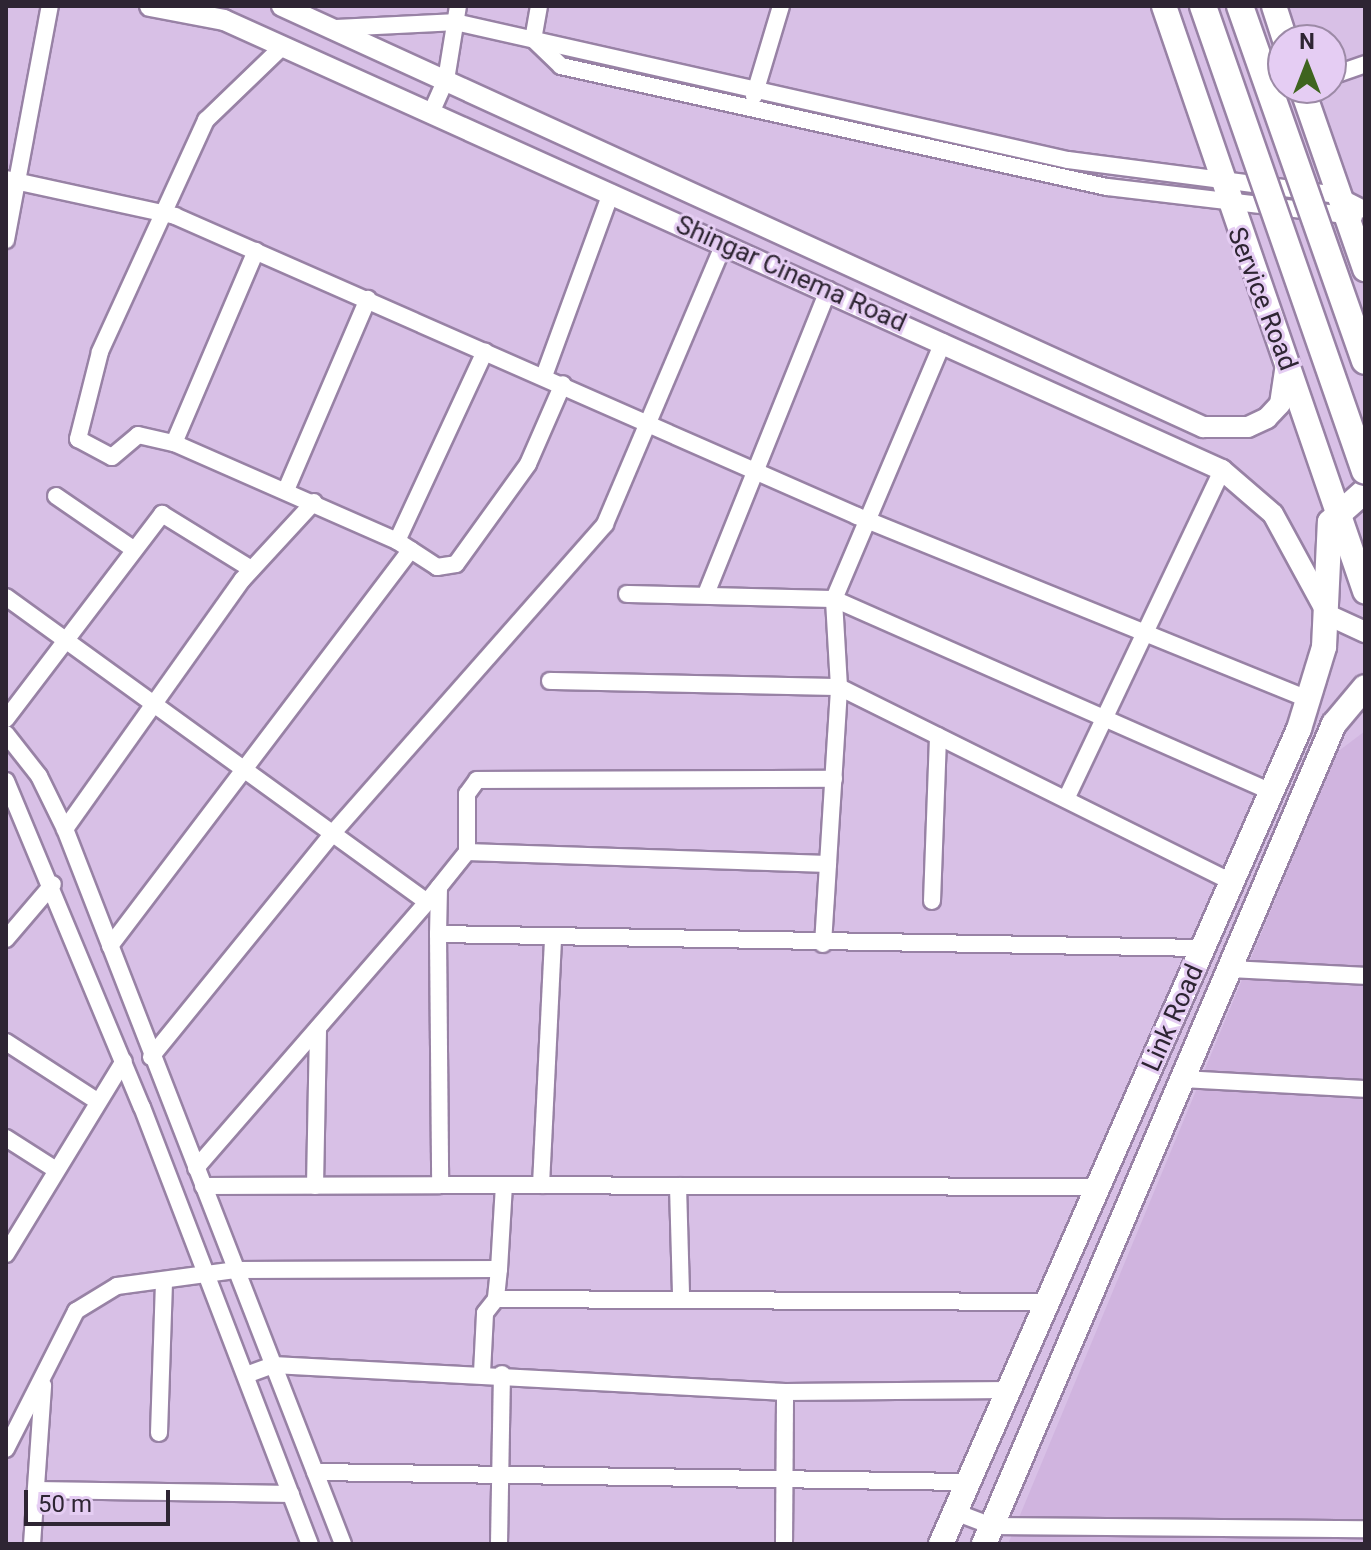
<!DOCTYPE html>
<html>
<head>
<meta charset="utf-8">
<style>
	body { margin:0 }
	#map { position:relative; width:1371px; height:1550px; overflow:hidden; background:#d8c0e6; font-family:Roboto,sans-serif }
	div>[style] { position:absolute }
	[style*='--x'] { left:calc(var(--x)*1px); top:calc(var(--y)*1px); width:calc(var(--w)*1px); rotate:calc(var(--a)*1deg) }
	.built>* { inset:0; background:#d0b4df }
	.roads { filter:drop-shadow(2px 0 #9882a5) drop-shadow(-2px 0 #9882a5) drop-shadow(0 2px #9882a5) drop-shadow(0 -2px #9882a5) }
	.minor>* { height:16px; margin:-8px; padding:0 8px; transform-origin:8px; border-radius:8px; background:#fff }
	.tertiary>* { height:20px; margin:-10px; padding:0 10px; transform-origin:10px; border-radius:10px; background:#fff }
	.primary>* { height:24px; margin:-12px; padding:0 12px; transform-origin:12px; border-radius:12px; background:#fff }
	.bridges { filter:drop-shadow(2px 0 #9882a5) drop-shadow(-2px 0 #9882a5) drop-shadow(0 2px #9882a5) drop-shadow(0 -2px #9882a5) }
	.trunk-bridge>* { height:26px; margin:-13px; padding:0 13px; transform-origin:13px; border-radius:13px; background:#fff }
	span { translate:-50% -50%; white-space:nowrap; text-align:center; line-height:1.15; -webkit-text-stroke:6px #e5cdf3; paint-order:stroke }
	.street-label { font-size:26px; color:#2e2533 }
	.frame { position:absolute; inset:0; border:8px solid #2e2533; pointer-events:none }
	.north { position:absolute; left:1267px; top:24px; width:80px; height:80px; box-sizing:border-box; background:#e5cdf3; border:2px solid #9c8aa6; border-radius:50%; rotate:0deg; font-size:22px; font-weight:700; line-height:32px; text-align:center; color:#2e2533 }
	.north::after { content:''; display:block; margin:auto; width:28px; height:36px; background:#3e641e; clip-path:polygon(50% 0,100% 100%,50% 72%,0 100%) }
	.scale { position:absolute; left:24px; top:1490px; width:146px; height:36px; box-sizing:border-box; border:4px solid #2e2533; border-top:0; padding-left:10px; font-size:24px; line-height:28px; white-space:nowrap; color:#2e2533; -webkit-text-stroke:6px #e5cdf3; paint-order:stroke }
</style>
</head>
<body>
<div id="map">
	<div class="built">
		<i style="clip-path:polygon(1365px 731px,1365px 1544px,1008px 1544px,1336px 753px)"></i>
	</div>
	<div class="roads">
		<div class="minor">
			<i style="--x:539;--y:6;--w:34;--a:100"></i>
			<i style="--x:533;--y:39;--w:39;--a:44"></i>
			<i style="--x:561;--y:66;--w:559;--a:12.5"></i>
			<i style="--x:1107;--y:187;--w:249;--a:6.7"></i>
			<i style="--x:334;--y:28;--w:121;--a:-2.8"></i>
			<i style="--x:455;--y:22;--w:628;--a:12.69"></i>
			<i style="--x:1068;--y:160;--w:270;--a:7.4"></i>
			<i style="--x:1336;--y:195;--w:33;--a:27"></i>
			<i style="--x:283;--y:46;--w:107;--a:136.1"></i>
			<i style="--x:206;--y:120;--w:255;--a:114.6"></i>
			<i style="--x:100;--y:352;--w:90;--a:104.2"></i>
			<i style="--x:78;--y:439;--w:38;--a:28"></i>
			<i style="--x:112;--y:457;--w:34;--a:-40"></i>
			<i style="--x:138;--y:435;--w:37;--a:13"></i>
			<i style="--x:174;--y:443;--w:244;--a:23.7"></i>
			<i style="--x:397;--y:541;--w:209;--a:-65.1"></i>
			<i style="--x:1331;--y:76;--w:36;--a:-19"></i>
			<i style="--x:754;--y:96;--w:94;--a:-73.3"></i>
			<i style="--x:431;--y:113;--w:36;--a:-66"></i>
			<i style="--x:446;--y:80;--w:75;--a:-80.8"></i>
			<i style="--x:6;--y:179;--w:173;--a:12.3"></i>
			<i style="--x:175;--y:216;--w:745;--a:23.74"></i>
			<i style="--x:857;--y:516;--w:489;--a:22.1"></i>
			<i style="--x:6;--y:240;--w:238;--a:-79.4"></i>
			<i style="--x:544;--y:376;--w:195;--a:-69.9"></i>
			<i style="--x:174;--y:443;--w:209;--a:-66.9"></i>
			<i style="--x:286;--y:490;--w:208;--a:-66.8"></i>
			<i style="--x:56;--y:496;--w:93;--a:34.5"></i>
			<i style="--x:411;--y:550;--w:31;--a:33"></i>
			<i style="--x:437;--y:567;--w:19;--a:-9"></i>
			<i style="--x:456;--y:564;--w:123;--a:-54.2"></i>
			<i style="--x:528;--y:464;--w:87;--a:-66.4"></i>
			<i style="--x:627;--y:594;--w:207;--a:1.4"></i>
			<i style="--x:834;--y:599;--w:279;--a:-67"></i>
			<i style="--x:706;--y:594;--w:328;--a:-68.1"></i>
			<i style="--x:6;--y:597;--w:520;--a:35.92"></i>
			<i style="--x:427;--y:902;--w:64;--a:-51.3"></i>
			<i style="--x:467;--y:852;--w:361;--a:1.9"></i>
			<i style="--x:828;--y:864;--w:177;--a:-86.4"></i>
			<i style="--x:839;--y:687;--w:88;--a:-93.3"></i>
			<i style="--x:834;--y:599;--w:479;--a:23.8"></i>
			<i style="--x:550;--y:681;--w:289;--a:1.2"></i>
			<i style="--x:839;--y:687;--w:441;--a:26.4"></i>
			<i style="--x:6;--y:719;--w:258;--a:-52.7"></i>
			<i style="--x:162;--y:514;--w:105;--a:31.7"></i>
			<i style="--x:6;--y:734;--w:53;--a:51.8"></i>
			<i style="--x:39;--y:776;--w:59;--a:63.9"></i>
			<i style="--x:65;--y:829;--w:767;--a:68.75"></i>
			<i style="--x:6;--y:781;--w:353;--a:67.4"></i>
			<i style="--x:142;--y:1107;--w:468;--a:69"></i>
			<i style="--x:1066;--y:799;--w:364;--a:-64.6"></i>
			<i style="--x:65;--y:829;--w:305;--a:-54.6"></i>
			<i style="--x:242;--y:580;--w:106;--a:-47.3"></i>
			<i style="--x:467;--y:852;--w:58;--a:-90"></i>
			<i style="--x:467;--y:794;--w:17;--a:-54"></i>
			<i style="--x:477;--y:780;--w:357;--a:-0.2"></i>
			<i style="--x:439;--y:887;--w:47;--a:91.2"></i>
			<i style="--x:438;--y:934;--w:767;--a:1.05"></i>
			<i style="--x:932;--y:901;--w:165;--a:-87.9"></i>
			<i style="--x:438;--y:934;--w:251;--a:89.5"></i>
			<i style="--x:440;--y:1185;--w:658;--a:0.17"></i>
			<i style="--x:6;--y:939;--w:72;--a:-49.5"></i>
			<i style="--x:823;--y:944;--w:80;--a:-86.4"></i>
			<i style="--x:110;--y:946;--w:497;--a:-52.8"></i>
			<i style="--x:411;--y:550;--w:17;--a:-147"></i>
			<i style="--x:1228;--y:969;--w:137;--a:2.9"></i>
			<i style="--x:6;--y:1042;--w:108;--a:33"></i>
			<i style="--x:151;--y:1057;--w:287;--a:-50.9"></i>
			<i style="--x:332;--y:834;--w:413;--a:-48.6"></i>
			<i style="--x:605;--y:524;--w:304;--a:-67"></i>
			<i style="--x:1181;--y:1079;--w:184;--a:3.1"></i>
			<i style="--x:6;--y:1138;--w:59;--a:32.6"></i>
			<i style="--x:196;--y:1168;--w:352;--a:-49"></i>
			<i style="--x:541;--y:1185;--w:248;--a:-87.2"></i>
			<i style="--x:203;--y:1186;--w:237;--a:-0.2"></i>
			<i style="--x:315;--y:1186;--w:158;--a:-88.9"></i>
			<i style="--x:678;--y:1186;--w:110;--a:88.4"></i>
			<i style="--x:6;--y:1254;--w:226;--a:-58.6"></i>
			<i style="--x:499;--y:1269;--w:83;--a:-86.6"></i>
			<i style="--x:482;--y:1373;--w:60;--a:-87.1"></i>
			<i style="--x:485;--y:1313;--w:18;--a:-52"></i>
			<i style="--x:246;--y:1375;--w:29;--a:-20"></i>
			<i style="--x:273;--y:1365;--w:513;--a:3.02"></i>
			<i style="--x:785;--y:1392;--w:224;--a:-0.5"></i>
			<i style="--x:159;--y:1433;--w:153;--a:-88.1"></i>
			<i style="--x:6;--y:1449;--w:155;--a:-63.1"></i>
			<i style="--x:76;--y:1311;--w:48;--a:-31.4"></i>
			<i style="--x:117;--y:1286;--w:119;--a:-7.7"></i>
			<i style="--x:235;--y:1270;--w:264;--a:-0.2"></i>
			<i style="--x:499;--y:1269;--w:30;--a:96"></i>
			<i style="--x:496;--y:1299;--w:552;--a:0.31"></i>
			<i style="--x:315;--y:1472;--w:653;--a:0.88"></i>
			<i style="--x:36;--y:1490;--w:255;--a:0.9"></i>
			<i style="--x:955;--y:1512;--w:40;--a:21"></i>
			<i style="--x:992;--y:1526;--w:373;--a:0.5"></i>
			<i style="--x:32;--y:1544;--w:159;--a:-86"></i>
			<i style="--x:499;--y:1544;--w:170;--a:-89"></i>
			<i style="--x:784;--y:1544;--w:152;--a:-89.6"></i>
		</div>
		<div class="tertiary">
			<i style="--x:150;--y:6;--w:75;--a:10.7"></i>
			<i style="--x:224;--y:20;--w:1095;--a:24.27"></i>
			<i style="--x:1222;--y:470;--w:67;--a:40.8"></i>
			<i style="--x:1273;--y:514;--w:115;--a:61.4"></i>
			<i style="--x:1328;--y:615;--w:41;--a:24.7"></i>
			<i style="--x:282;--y:6;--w:1013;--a:24.57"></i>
			<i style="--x:1203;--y:427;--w:45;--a:0"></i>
			<i style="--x:1248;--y:427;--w:21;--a:-25"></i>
			<i style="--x:1267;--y:418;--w:19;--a:-47"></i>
			<i style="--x:1280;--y:404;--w:40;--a:-81.5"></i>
		</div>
		<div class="primary">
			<i style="--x:1164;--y:6;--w:619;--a:71.04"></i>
			<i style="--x:1274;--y:6;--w:36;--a:72"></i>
			<i style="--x:1302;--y:88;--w:192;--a:70.8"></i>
			<i style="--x:941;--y:1544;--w:890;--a:-66.29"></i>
			<i style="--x:1299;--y:729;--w:86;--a:-73"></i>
			<i style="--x:1324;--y:647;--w:125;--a:-87.3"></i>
			<i style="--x:1330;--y:522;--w:47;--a:-41.5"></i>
			<i style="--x:984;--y:1544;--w:892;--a:-66.89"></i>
			<i style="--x:1334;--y:724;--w:48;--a:-50"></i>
		</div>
	</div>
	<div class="bridges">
		<div class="trunk-bridge">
			<i style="--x:1203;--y:6;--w:492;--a:70.8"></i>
			<i style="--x:1240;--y:6;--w:376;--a:70.6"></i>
		</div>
	</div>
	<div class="street-label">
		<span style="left:791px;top:274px;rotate:24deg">Shingar Cinema Road</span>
		<span style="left:1262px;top:299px;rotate:69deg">Service Road</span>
		<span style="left:1173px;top:1018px;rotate:-66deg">Link Road</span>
	</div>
	<div class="frame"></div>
	<div class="north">N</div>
	<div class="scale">50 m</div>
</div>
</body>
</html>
